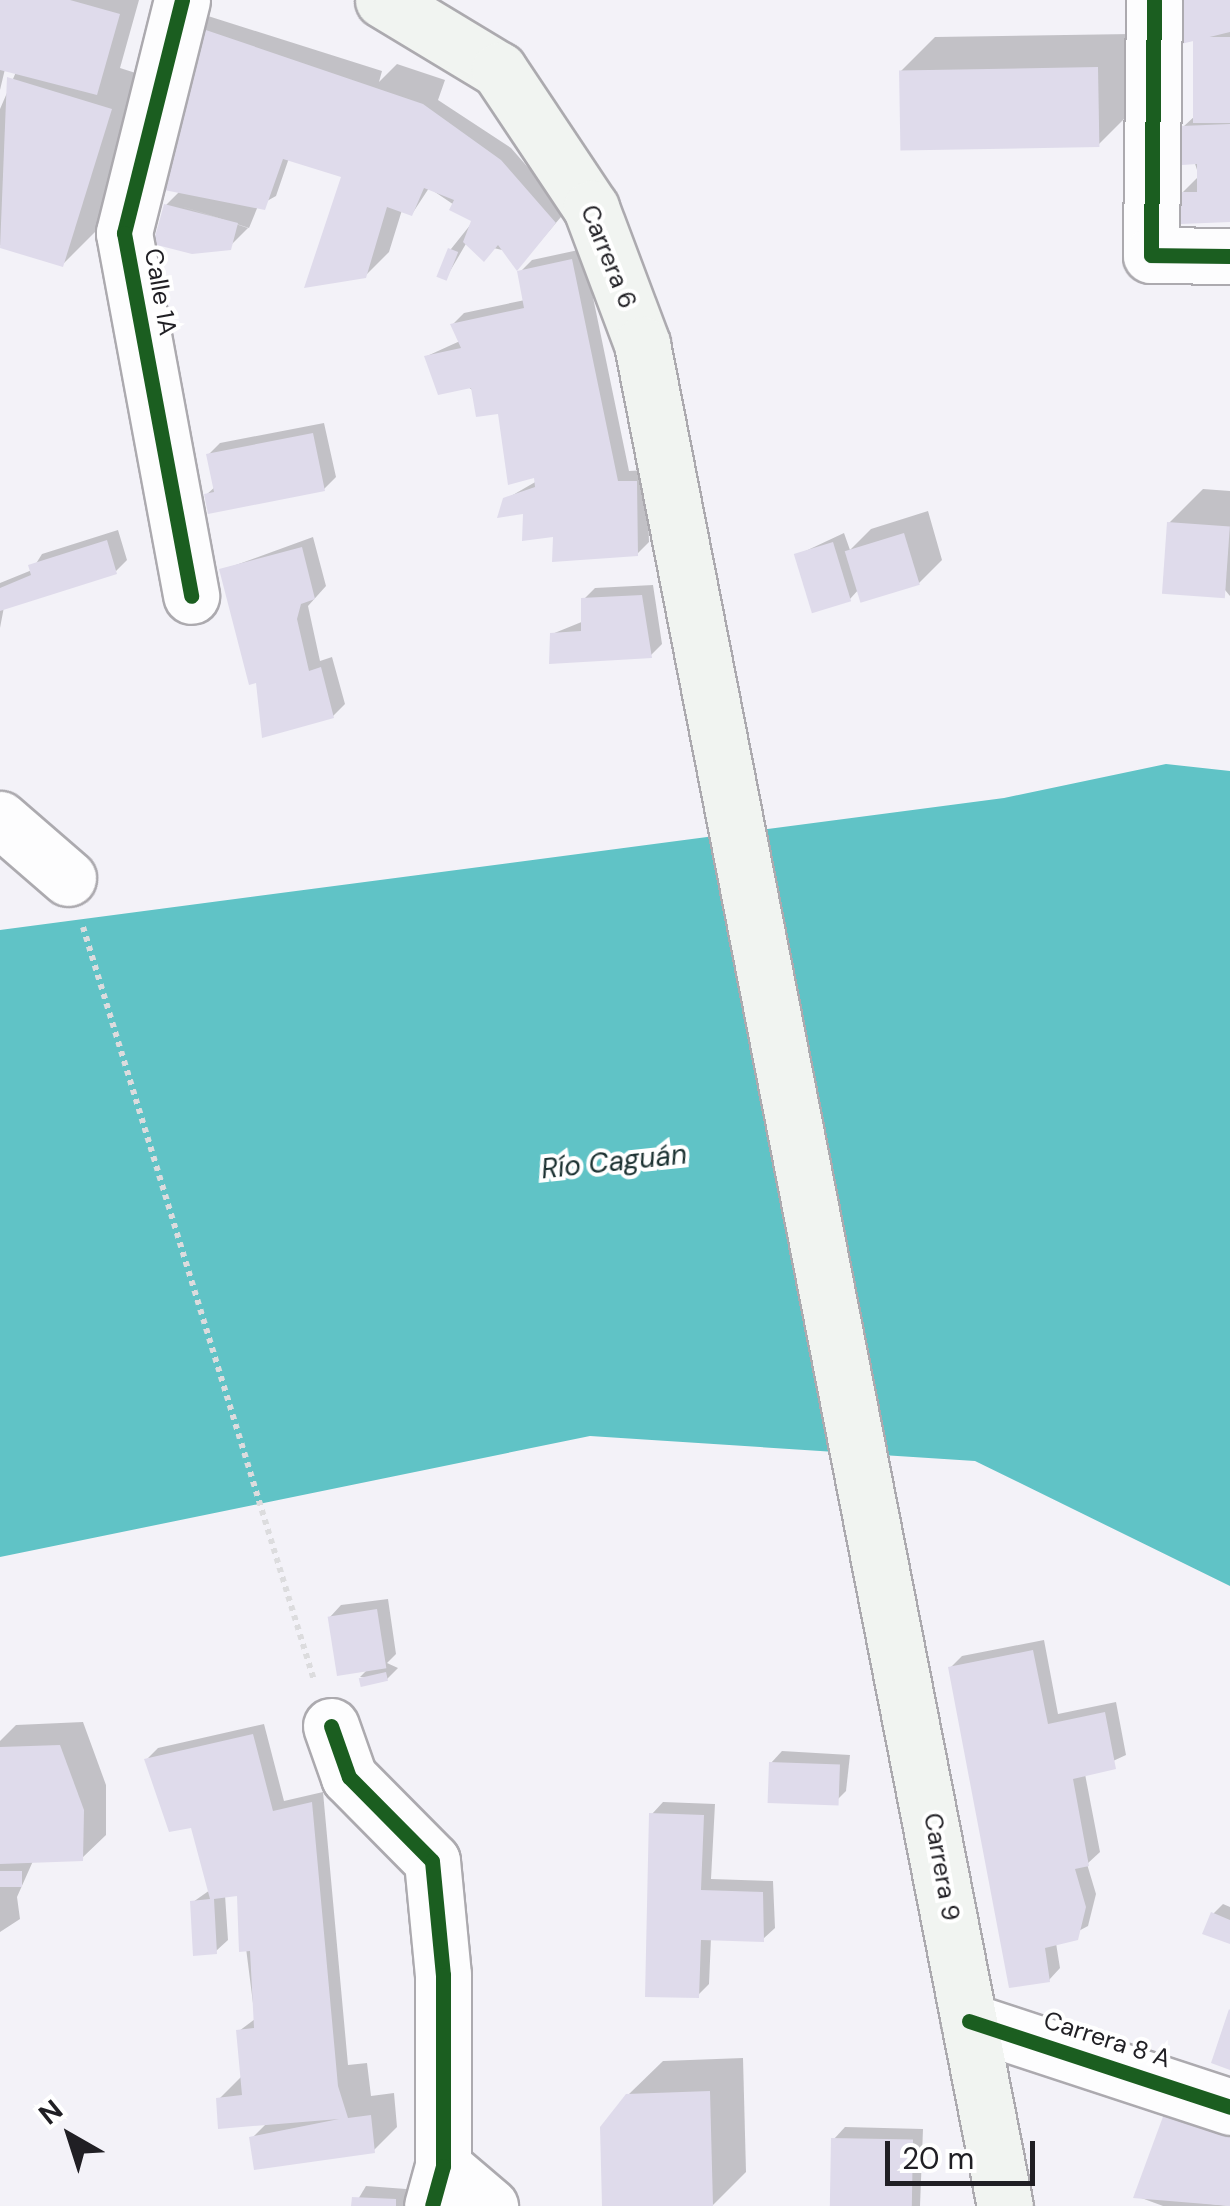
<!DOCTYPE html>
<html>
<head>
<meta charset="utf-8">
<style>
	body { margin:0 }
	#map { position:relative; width:1230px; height:2206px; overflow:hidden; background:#f3f2f8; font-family:"DM Sans",sans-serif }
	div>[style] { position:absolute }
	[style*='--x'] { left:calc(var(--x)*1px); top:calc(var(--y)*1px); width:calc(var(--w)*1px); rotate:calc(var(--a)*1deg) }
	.water>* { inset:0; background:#60c3c6 }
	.shadow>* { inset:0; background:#0003 }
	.building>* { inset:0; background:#dfdbeb; transform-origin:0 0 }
	.path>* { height:6px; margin-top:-3px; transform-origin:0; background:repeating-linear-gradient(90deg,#dcdcde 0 5px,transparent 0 10px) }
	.roads { filter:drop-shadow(2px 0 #acaaaf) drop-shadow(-2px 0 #acaaaf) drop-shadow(0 2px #acaaaf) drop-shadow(0 -2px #acaaaf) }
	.minor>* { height:55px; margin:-27.5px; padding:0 27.5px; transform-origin:27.5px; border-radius:27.5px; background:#fdfdfe }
	.secondary>* { height:55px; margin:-27.5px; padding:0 27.5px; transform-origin:27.5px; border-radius:27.5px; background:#f1f4f1 }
	.cycleway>* { height:15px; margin:-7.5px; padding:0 7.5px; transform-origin:7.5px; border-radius:7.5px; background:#1b5e20 }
	span { translate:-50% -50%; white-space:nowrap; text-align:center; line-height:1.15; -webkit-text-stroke:8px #fff; paint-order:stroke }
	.street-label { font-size:25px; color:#201f24 }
	.water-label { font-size:28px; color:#1b3131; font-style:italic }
	.north { position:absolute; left:20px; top:2086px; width:100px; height:100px; -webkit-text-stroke:8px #fff; paint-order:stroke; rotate:321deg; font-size:28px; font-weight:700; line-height:40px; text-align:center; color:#201f24 }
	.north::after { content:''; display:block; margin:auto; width:35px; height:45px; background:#201f24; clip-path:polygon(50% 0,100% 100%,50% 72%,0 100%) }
	.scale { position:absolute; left:885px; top:2141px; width:150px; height:45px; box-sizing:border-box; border:5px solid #201f24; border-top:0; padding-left:12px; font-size:30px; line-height:35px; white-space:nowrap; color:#201f24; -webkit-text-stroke:8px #fff; paint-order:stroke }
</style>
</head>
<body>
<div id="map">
	<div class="water">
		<i style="clip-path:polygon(1166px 764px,1230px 771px,1230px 1586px,975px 1461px,590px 1436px,0 1557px,0 930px,1004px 798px)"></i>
	</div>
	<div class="shadow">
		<i style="clip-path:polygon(0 0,139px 0,120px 68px,145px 76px,97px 230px,63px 264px,0 245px,0 109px,16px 72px,5px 69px,0 90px)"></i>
		<i style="clip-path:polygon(1184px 0,1230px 0,1230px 219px,1182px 193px,1199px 176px,1183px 127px,1196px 115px,1196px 38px)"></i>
		<i style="clip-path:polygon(208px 16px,382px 71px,379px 82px,397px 64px,445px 80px,438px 100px,511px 148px,566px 211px,528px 256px,467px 242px,446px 278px,451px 249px,475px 219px,429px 188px,412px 214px,402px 210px,389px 252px,365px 276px,344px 176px,289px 158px,276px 196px,258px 206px,249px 228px,178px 205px,248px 228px,229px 247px,166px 205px,181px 190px,196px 27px)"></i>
		<i style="clip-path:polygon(1131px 34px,1132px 111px,1098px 145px,901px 71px,935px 37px)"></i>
		<i style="clip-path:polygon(583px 249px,629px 471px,647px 470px,649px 542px,637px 554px,556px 534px,506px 499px,537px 481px,500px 411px,427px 356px,460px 341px,453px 324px,464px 313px,525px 300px,520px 272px,532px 260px)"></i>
		<i style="clip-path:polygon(324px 423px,336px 477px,324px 489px,206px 495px,216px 486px,209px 454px,220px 443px)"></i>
		<i style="clip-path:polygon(1203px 489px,1230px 491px,1230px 596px,1169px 523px)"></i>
		<i style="clip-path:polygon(928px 511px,942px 560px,919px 583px,859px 589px,850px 599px,797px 555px,844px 533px,850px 550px,871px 529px)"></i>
		<i style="clip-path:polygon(118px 530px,127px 560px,116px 571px,4px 607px,0 628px,0 583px,32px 570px,42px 554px)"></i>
		<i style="clip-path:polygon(313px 537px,326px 586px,308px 606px,320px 661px,332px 657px,345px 704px,333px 716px,258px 680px,222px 570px)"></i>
		<i style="clip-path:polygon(653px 585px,662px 644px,651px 655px,552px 634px,584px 621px,584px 599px,595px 588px)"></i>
		<i style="clip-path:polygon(388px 1599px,396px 1654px,387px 1663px,398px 1668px,387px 1679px,360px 1677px,369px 1668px,330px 1617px,341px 1605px)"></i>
		<i style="clip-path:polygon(1044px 1640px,1058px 1714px,1116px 1702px,1126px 1755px,1085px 1774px,1100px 1852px,1087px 1864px,1096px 1894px,1088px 1926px,1056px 1943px,1060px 1968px,1049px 1980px,950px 1668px,962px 1656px)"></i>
		<i style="clip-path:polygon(83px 1722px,106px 1785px,106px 1835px,82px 1858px,33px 1861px,17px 1897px,20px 1919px,0 1932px,0 1741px,16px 1725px)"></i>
		<i style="clip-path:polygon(264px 1724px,284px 1801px,323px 1792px,348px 2065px,367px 2063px,371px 2096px,394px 2093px,397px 2127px,373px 2151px,252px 2138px,268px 2122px,219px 2099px,243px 2075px,239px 2031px,255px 2019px,239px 1893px,225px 1895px,228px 1940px,216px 1951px,193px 1902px,210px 1890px,193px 1825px,147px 1759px,158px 1748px)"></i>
		<i style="clip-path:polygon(782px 1751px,850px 1755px,846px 1791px,835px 1802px,771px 1763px)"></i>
		<i style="clip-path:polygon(663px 1802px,715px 1804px,711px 1879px,773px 1881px,775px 1928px,763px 1939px,711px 1938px,709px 1984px,698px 1995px,652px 1814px)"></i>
		<i style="clip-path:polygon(1223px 1904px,1230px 1907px,1230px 1942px,1211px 1916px)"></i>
		<i style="clip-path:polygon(743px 2058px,746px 2172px,712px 2206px,604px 2206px,628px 2095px,663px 2061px)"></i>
		<i style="clip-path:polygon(845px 2127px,923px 2129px,920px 2206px,832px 2206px,834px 2139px)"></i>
		<i style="clip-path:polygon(366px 2186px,406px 2189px,405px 2206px,354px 2206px)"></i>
		<i style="clip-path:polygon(1136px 2196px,1230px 2206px,1163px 2206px)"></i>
	</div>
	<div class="building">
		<i style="clip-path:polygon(0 0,70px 0,120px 14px,97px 95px,0 70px)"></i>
		<i style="clip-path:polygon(1181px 0,1230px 0,1230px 32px,1181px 44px)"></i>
		<i style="clip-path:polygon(194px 26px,423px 104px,501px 160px,556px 223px,517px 271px,498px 245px,484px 262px,463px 242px,471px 221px,449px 210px,454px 200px,424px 188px,412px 216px,387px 207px,366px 278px,304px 288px,341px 177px,283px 159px,265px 210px,149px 187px)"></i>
		<i style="left:1193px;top:37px;width:37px;height:86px"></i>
		<i style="left:1098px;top:67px;width:80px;height:199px;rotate:89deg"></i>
		<i style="clip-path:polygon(7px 77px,112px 109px,63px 267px,0 248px)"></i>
		<i style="clip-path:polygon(1230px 124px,1230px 222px,1181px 224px,1180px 192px,1197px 192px,1197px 164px,1182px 165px,1181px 126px)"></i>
		<i style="clip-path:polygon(164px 204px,238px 223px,231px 250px,192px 254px,153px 244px)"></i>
		<i style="left:448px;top:248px;width:11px;height:31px;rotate:22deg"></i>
		<i style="clip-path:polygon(572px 259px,618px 481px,637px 481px,638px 556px,552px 562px,553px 537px,522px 541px,523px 514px,497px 518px,503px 498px,535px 487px,534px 478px,508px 485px,498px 414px,476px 417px,471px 388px,438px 395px,424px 356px,461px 348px,450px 324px,524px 308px,517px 271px)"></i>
		<i style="clip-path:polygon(313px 433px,325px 491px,208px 514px,204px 494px,214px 492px,206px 454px)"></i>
		<i style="left:1167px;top:522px;width:63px;height:72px;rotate:4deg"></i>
		<i style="left:904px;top:533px;width:54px;height:62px;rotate:73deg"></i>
		<i style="clip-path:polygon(107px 540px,117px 574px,0 611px,0 588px,31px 575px,28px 565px)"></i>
		<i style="left:833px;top:542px;width:62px;height:41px;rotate:73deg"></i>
		<i style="clip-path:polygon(302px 547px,315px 599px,301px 604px,297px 619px,309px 671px,321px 667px,334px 718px,262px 738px,256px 683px,249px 685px,219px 569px)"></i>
		<i style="clip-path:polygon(642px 595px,652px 658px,549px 664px,550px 633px,581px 631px,581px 598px)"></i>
		<i style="left:377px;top:1609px;width:60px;height:50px;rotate:81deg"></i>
		<i style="clip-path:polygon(1033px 1650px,1048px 1724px,1105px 1712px,1116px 1769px,1073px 1779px,1089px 1866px,1075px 1869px,1086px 1907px,1078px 1940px,1045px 1948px,1050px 1982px,1009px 1988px,948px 1667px)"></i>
		<i style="left:386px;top:1672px;width:9px;height:28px;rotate:77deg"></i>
		<i style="clip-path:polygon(253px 1734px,273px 1811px,312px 1802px,338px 2086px,348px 2118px,371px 2115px,375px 2153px,254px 2170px,249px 2137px,339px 2119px,218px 2129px,216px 2098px,242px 2095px,236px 2030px,254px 2028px,250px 1951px,239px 1952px,237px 1896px,214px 1899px,217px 1954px,193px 1956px,190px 1901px,210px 1899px,191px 1828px,169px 1832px,144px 1759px)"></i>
		<i style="clip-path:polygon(60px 1745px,84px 1810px,83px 1861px,0 1864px,0 1747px)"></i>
		<i style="left:769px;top:1762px;width:71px;height:41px;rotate:2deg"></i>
		<i style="clip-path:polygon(649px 1813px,704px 1815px,701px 1890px,763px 1892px,764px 1942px,701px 1940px,699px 1998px,645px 1997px)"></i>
		<i style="left:0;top:1871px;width:22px;height:16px"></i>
		<i style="clip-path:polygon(1211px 1912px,1230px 1920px,1230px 1944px,1202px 1934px)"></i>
		<i style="clip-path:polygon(1229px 2009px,1230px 2010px,1230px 2070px,1211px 2063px)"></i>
		<i style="clip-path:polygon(710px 2091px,713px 2206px,602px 2206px,600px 2127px,626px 2094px)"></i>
		<i style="clip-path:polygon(1168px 2103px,1230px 2123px,1230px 2206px,1133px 2198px)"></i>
		<i style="left:831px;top:2138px;width:82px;height:68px;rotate:1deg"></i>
		<i style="clip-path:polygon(352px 2197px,396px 2199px,396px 2206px,351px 2206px)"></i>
	</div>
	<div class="path">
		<i style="--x:83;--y:927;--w:788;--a:72.95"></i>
	</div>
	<div class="roads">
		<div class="minor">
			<i style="--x:182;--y:0;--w:240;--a:104"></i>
			<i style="--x:124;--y:233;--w:369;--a:79.5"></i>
			<i style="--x:1154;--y:0;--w:255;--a:90.7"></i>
			<i style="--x:1151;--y:255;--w:79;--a:0.7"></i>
			<i style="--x:0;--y:819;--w:90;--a:40.9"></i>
			<i style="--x:331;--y:1726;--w:54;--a:70.6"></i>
			<i style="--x:349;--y:1777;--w:118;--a:45.3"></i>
			<i style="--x:432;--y:1861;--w:115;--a:84.5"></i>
			<i style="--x:443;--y:1975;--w:191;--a:90"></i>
			<i style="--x:443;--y:2166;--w:41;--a:105.4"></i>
			<i style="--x:969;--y:2021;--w:275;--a:18.2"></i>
			<i style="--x:443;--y:2166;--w:62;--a:40.4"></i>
		</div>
		<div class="secondary">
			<i style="--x:383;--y:0;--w:135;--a:31.1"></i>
			<i style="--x:499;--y:70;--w:166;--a:56.3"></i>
			<i style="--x:591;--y:208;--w:145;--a:69.4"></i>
			<i style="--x:642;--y:344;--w:1897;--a:78.97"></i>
		</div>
	</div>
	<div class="cycleway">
		<i style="--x:182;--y:0;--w:240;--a:104"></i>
		<i style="--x:124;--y:233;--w:369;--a:79.5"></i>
		<i style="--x:1154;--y:0;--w:255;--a:90.7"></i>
		<i style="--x:1151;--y:255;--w:79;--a:0.7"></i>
		<i style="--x:331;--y:1726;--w:54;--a:70.6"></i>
		<i style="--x:349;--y:1777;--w:118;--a:45.3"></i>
		<i style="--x:432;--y:1861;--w:115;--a:84.5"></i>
		<i style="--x:443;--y:1975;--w:191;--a:90"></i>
		<i style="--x:443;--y:2166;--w:41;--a:105.4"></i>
		<i style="--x:969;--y:2021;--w:275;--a:18.2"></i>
	</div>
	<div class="street-label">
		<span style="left:608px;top:257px;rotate:68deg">Carrera 6</span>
		<span style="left:160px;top:292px;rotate:80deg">Calle 1A</span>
		<span style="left:941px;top:1867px;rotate:80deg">Carrera 9</span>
		<span style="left:1107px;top:2040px;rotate:18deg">Carrera 8 A</span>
	</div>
	<div class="water-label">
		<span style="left:614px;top:1162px;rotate:-6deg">Río Caguán</span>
	</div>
	<div class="north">N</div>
	<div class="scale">20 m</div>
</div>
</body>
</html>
